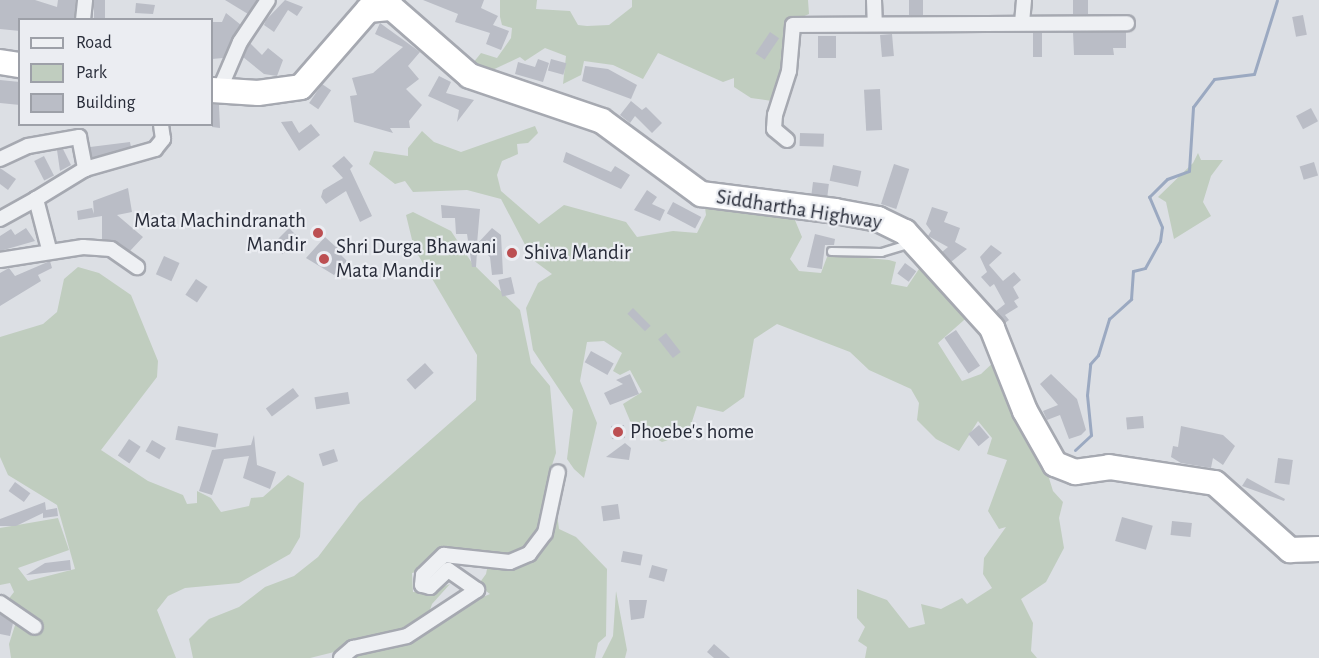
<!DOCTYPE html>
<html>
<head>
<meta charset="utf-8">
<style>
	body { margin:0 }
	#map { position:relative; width:1319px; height:658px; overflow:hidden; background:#dcdfe4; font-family:"Alegreya Sans",sans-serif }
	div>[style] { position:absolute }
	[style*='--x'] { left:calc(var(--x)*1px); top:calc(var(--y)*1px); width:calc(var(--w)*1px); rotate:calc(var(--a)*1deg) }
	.green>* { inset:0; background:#c0cdbf }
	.stream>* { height:3px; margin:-1.5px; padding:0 1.5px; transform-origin:1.5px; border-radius:1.5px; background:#9ba9c1 }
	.building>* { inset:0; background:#babdc6; transform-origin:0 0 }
	.roads { filter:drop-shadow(2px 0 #a6a9b1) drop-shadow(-2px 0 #a6a9b1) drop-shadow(0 2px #a6a9b1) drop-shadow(0 -2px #a6a9b1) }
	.lane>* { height:7px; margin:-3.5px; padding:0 3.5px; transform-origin:3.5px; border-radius:3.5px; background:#eef0f3 }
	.street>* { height:14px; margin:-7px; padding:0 7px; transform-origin:7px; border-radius:7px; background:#eef0f3 }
	.highway>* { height:24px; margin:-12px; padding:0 12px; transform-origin:12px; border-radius:12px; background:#fff }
	.dots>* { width:16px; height:16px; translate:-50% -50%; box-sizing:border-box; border:3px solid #ebedf2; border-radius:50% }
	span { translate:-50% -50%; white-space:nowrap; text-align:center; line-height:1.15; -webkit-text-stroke:4.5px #ebedf2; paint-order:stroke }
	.street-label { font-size:21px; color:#282c39 }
	.poi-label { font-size:21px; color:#282c39 }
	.right { translate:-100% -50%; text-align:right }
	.left { translate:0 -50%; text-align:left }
	.legend { position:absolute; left:18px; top:18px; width:195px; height:108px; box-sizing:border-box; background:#ebedf2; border:2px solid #9da0a8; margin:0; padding:8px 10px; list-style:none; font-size:18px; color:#282c39 }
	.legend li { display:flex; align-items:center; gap:12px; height:30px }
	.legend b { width:30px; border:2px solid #9da0a8 }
</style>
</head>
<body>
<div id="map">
	<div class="green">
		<i style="clip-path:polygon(500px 0,537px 0,536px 9px,570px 11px,578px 25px,587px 26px,609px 25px,632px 7px,632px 0,808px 0,809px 14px,791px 22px,782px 84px,772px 101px,751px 98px,734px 87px,734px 78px,723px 82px,658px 53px,643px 79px,613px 65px,584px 61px,581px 75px,563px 84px,566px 56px,545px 48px,525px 61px,520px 57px,486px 73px,473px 63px,481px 53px,497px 58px,511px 38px,512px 28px,502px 25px,500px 17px)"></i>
		<i style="clip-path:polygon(535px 126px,538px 133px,528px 143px,517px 144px,518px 154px,502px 161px,497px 175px,501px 191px,539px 224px,564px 205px,626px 222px,637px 237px,673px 231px,697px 233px,706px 215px,704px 200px,792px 213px,802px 237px,790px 259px,799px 271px,821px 273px,827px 257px,835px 255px,889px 260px,896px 262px,891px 284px,907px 287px,923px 263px,972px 313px,938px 343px,962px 381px,981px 374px,997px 359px,1040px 449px,1053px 491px,1063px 502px,1059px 518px,1064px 548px,1046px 582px,1021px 599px,1033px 623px,1031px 651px,1037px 658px,865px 658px,867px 647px,858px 641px,865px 627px,857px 618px,857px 589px,887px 600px,909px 628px,925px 624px,921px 604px,941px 609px,962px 598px,967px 604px,992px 588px,983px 574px,984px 558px,1006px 527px,999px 529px,988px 511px,1007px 460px,987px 454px,992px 438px,978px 421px,959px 451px,936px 439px,917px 420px,919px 403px,911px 389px,869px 370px,850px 352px,777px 324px,754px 339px,744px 397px,723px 412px,697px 406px,688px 434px,662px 442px,631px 423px,623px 404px,642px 392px,630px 370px,620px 375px,613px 371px,622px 353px,604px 341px,587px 342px,580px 381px,597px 423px,584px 478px,574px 469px,567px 459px,573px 410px,533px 350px,526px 308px,538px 283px,552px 274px,533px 260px,501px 199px,467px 190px,413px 192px,405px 181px,395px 184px,369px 164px,374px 151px,408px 156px,408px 148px,422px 131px,434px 142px,461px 152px)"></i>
		<i style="clip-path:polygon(1198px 153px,1201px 160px,1223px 160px,1211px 176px,1203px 202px,1211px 216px,1174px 239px,1166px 202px,1158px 197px,1193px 163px)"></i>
		<i style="clip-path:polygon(413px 212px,451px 231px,472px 263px,520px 310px,531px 363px,550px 386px,556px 453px,551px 468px,559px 529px,576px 537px,607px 569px,606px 636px,598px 643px,595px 658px,350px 658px,354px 650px,407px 642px,454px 609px,490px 594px,478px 585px,486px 574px,490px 554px,449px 550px,424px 570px,412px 573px,413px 592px,430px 592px,450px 584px,432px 604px,426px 622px,407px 634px,310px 658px,193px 658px,189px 639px,209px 619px,239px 607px,265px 587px,294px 576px,318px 557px,359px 503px,476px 400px,477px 355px,414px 248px,406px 215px)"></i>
		<i style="clip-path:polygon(78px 267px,99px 273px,131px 295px,158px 361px,157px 377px,101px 450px,148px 481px,183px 495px,187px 504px,197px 503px,197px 491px,211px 498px,221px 512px,249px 506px,251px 498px,263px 497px,288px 475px,304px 483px,300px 537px,290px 554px,239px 583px,185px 588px,168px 596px,157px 610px,176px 658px,11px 658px,9px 644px,17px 619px,4px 605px,14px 592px,10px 583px,0 585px,0 528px,58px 518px,69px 550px,18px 568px,28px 581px,75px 569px,57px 505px,8px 475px,0 457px,0 337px,43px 324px,57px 312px,64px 279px)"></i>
		<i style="clip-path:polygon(616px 591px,627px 650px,625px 658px,602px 658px,613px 636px)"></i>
	</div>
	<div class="stream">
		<i style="--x:1075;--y:450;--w:22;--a:-43"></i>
		<i style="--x:1091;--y:435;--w:40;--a:-95.7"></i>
		<i style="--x:1087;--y:395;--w:31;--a:-84"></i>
		<i style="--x:1090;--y:364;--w:12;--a:-48"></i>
		<i style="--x:1098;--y:355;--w:38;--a:-73"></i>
		<i style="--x:1109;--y:319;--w:30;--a:-42"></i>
		<i style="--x:1131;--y:299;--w:28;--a:-86"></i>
		<i style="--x:1133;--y:271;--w:12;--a:-14"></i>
		<i style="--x:1145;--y:268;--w:31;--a:-61"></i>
		<i style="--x:1160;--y:241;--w:14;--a:-82"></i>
		<i style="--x:1162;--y:227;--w:33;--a:-113"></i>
		<i style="--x:1149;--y:197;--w:25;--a:-45"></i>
		<i style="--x:1167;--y:179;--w:23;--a:-20"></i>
		<i style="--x:1189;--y:171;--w:64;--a:-86.4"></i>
		<i style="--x:1193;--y:107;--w:35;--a:-53"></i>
		<i style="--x:1214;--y:79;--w:40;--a:-7.1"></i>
		<i style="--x:1254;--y:74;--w:77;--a:-72.7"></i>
	</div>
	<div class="building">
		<i style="clip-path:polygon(0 0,35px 0,57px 7px,58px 0,76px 0,74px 20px,20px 20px,20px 31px,0 29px)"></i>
		<i style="left:94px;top:0;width:11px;height:20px"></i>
		<i style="clip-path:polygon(225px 0,257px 0,248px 14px)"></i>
		<i style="clip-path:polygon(285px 0,303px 7px,297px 16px,288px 10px,274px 32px,264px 25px,266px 20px)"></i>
		<i style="clip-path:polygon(423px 0,484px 0,481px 8px,498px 16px,493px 25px,509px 31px,501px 50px,486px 44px,490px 33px,455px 22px,458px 14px)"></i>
		<i style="left:909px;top:0;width:14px;height:15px"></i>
		<i style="left:1073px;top:0;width:15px;height:14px"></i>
		<i style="clip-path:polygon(136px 3px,155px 5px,153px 14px,135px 13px)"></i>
		<i style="clip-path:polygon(226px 13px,241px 25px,223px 58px,212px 59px,212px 22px,222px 22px)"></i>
		<i style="left:1303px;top:15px;width:20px;height:11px;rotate:79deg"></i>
		<i style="clip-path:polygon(380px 23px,420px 52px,408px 66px,419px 79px,406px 89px,422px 105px,409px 121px,410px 128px,390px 128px,393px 133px,354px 122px,350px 96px,357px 95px,352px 78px,373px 73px,403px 47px,375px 34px)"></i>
		<i style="left:770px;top:32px;width:11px;height:26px;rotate:34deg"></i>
		<i style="clip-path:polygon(1073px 32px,1126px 32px,1126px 48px,1113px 48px,1114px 55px,1074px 55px)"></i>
		<i style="left:1033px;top:33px;width:9px;height:24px"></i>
		<i style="left:892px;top:34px;width:22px;height:12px;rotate:85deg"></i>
		<i style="left:836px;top:36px;width:22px;height:18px;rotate:90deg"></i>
		<i style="clip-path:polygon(250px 43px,262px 55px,268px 48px,283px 60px,277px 76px,264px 74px,243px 57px)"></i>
		<i style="clip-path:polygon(538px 59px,549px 63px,543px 82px,515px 74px,518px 62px,535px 67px)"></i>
		<i style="left:551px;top:59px;width:16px;height:12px;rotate:15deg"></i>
		<i style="clip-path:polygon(585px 66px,608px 69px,637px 85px,631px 99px,582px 81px)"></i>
		<i style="clip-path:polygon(439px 76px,451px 82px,446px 93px,474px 100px,457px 122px,459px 110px,428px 96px)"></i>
		<i style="clip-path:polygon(0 80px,20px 82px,20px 105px,0 103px)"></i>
		<i style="left:322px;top:84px;width:11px;height:23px;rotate:34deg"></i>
		<i style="left:880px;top:89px;width:41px;height:16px;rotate:87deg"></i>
		<i style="clip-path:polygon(631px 101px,642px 110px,646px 107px,662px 123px,652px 133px,635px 116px,630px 123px,620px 115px)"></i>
		<i style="clip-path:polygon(212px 104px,219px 105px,220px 128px,212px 127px)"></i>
		<i style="left:1311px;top:108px;width:15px;height:17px;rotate:62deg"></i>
		<i style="clip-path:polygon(292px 121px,299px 133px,311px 124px,320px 135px,299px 151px,281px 122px)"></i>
		<i style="left:800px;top:133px;width:24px;height:13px;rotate:2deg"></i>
		<i style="clip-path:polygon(130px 142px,131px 147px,92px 158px,90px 147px)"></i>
		<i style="clip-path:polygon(63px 149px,71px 165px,60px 171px,57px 150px)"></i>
		<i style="clip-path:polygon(566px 152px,611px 172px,615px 166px,630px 175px,621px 189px,563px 162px)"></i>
		<i style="left:44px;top:156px;width:22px;height:11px;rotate:63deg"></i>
		<i style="clip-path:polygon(344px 156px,353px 166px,350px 169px,372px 216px,360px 222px,346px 191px,326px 204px,321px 197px,323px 190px,343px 178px,332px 166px)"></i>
		<i style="left:1314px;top:162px;width:14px;height:15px;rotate:73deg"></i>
		<i style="left:894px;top:164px;width:16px;height:42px;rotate:18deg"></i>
		<i style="left:833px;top:165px;width:29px;height:16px;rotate:12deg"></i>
		<i style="clip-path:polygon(0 168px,16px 179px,8px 190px,0 184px)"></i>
		<i style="left:813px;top:182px;width:16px;height:12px;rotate:7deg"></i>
		<i style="clip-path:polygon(128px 188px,132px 212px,117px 215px,143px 237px,130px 251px,102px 239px,102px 216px,78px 220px,77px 211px,92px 208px,94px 214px,93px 201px)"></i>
		<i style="clip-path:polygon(647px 190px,657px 197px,652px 204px,665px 210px,660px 221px,634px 210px)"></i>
		<i style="left:673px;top:202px;width:32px;height:13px;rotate:28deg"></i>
		<i style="clip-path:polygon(441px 205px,480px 209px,477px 244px,492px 228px,501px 235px,503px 274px,492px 275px,490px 257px,483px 251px,477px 252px,476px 267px,472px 267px,467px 234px,456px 234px,455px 218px,442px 218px)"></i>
		<i style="clip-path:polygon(932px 207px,948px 212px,944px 222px,960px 228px,955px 242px,967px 249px,951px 262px,942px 252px,948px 247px,928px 236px,931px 231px,926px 224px)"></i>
		<i style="clip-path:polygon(26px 228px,35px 241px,0 251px,0 236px,11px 229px,15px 235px)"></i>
		<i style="left:289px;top:228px;width:14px;height:23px;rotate:45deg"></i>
		<i style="clip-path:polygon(815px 234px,835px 239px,834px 245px,825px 245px,822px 269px,807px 267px)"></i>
		<i style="clip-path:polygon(325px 237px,336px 247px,347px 237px,353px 243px,341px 255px,347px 261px,334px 275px,306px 258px)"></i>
		<i style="clip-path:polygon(991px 245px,1002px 253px,989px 265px,1003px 281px,1014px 272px,1021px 280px,1013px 287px,1019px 298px,1014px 301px,1018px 307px,1005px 315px,1009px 320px,1005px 323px,996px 311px,1005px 304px,994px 284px,990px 287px,981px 277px,987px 272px,980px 257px)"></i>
		<i style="left:164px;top:256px;width:17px;height:20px;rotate:24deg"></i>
		<i style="clip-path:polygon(50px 261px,52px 268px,38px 275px,41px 281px,0 306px,0 273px,9px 268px,15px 276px)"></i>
		<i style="left:905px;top:263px;width:14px;height:13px;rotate:36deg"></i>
		<i style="left:511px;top:277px;width:17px;height:13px;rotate:77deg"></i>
		<i style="left:196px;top:279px;width:14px;height:19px;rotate:34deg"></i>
		<i style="left:633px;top:308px;width:25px;height:8px;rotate:45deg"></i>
		<i style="left:956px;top:330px;width:43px;height:14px;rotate:56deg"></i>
		<i style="left:666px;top:333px;width:24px;height:10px;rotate:52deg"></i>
		<i style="left:591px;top:351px;width:26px;height:13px;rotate:29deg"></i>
		<i style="left:425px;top:363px;width:13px;height:25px;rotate:48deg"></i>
		<i style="clip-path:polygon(630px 374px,639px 394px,610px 405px,604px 393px,623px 384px,616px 380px)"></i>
		<i style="clip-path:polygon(1051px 374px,1077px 399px,1086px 430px,1081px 435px,1069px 439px,1060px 415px,1047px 420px,1043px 411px,1058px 405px,1040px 384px)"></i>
		<i style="left:293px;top:388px;width:10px;height:34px;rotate:53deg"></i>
		<i style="left:348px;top:392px;width:12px;height:34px;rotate:81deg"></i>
		<i style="left:1143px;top:416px;width:12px;height:17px;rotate:85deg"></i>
		<i style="left:624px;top:425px;width:13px;height:13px;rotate:86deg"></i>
		<i style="left:979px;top:425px;width:16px;height:14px;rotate:50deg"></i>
		<i style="left:178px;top:426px;width:41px;height:14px;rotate:11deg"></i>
		<i style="clip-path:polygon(1181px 426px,1223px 435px,1235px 446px,1223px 465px,1213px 458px,1211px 468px,1181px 463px,1171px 457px,1173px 446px,1178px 447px)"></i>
		<i style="clip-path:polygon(254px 435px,257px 465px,276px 472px,270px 489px,243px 478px,249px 456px,224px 459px,212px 495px,199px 491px,212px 450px,251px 445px)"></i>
		<i style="left:129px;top:439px;width:14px;height:20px;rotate:34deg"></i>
		<i style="left:152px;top:440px;width:16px;height:13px;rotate:30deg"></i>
		<i style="clip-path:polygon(625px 443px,631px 448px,629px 460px,606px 457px)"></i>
		<i style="left:334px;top:449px;width:13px;height:16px;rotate:72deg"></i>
		<i style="left:1278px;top:458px;width:15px;height:25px;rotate:8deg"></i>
		<i style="clip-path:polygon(1247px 478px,1285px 499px,1284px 501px,1242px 486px)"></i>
		<i style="left:15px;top:482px;width:19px;height:11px;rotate:36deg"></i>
		<i style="clip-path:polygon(45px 502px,46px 510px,57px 508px,58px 516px,43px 518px,43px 513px,16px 526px,0 526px,0 519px)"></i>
		<i style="left:618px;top:504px;width:15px;height:17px;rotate:82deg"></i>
		<i style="left:1122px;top:517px;width:32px;height:25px;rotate:16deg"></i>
		<i style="left:1172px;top:521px;width:20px;height:14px;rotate:6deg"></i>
		<i style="left:623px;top:551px;width:20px;height:11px;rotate:11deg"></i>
		<i style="clip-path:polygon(70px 560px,71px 570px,26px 575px,45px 563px)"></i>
		<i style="left:652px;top:565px;width:16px;height:13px;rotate:15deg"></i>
		<i style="clip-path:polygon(629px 600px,647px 600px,644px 618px,631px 620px)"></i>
		<i style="clip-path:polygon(0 614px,13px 623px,10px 636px,0 634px)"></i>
		<i style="clip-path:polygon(714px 644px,730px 658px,714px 658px,707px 652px)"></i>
	</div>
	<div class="roads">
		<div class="lane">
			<i style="--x:831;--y:251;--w:50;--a:1.1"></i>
			<i style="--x:881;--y:252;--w:28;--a:-17"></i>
		</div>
		<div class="street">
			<i style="--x:874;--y:0;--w:24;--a:88"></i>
			<i style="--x:83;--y:20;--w:20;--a:-84"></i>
			<i style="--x:1022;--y:23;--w:23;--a:-85"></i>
			<i style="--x:219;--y:91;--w:53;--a:-66.8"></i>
			<i style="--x:240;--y:42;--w:50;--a:-56.3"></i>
			<i style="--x:787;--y:140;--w:17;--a:-140"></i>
			<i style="--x:774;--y:129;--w:14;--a:-86"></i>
			<i style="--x:775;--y:115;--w:46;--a:-72.3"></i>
			<i style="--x:789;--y:71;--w:46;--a:-85"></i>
			<i style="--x:793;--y:25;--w:334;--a:-0.3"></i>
			<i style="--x:0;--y:159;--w:31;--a:-25"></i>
			<i style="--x:28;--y:146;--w:52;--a:-10"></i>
			<i style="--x:79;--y:137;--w:33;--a:79"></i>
			<i style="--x:0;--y:219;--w:41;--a:-29.1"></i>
			<i style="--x:49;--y:249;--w:52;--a:-104.6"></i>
			<i style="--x:36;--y:199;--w:57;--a:-31.5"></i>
			<i style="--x:85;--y:169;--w:73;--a:-15.9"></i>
			<i style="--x:155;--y:149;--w:13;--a:-51"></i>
			<i style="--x:163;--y:139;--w:15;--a:-98"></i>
			<i style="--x:0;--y:260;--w:84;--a:-8.9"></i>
			<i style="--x:83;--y:247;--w:28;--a:4"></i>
			<i style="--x:111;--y:249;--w:32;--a:35"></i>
			<i style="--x:0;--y:603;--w:42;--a:34.4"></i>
			<i style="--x:341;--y:658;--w:16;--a:-40"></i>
			<i style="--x:353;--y:648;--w:55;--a:-12.5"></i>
			<i style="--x:407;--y:636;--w:84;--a:-33.3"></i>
			<i style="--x:477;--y:590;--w:35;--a:-145"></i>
			<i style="--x:448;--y:570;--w:25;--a:137"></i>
			<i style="--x:430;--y:587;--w:8;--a:-166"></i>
			<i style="--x:422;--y:585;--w:10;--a:-84"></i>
			<i style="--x:423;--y:575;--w:29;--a:-44"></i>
			<i style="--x:444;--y:555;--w:66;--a:6.1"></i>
			<i style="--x:510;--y:562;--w:21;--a:-23"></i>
			<i style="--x:529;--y:554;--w:26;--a:-53"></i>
			<i style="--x:545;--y:533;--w:62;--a:-78"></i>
		</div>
		<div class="highway">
			<i style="--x:0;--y:62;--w:20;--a:9"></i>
			<i style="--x:212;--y:90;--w:46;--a:3.7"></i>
			<i style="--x:258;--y:93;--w:43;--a:-7.9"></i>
			<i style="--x:301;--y:87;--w:102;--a:-49"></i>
			<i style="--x:368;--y:10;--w:24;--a:-5"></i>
			<i style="--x:392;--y:8;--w:103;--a:41.1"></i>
			<i style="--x:470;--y:76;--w:139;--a:18.8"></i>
			<i style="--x:602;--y:121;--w:123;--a:36.4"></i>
			<i style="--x:701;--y:194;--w:135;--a:7.2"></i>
			<i style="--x:835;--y:211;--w:44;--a:10.5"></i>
			<i style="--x:878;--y:219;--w:30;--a:26"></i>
			<i style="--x:905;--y:232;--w:130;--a:47.8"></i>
			<i style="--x:992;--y:328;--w:89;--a:68.3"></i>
			<i style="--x:1025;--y:411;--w:61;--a:60.5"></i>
			<i style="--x:1055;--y:464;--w:22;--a:22"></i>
			<i style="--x:1075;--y:472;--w:34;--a:-8"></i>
			<i style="--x:1109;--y:467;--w:107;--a:8.6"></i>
			<i style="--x:1215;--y:483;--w:101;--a:41.8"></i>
			<i style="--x:1290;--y:550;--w:29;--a:-2"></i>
		</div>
	</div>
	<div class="dots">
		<i style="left:318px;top:233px;background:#bc4f52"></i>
		<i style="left:512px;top:253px;background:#bc4f52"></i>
		<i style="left:324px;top:259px;background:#bc4f52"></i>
		<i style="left:618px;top:432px;background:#bc4f52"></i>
	</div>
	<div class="street-label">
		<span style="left:799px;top:210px;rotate:9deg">Siddhartha Highway</span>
	</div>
	<div class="poi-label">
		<span class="right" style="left:306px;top:233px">Mata Machindranath<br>Mandir</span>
		<span class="left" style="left:336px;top:259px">Shri Durga Bhawani<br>Mata Mandir</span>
		<span class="left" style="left:524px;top:253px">Shiva Mandir</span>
		<span class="left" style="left:630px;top:432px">Phoebe's home</span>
	</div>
	<ul class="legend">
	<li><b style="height:8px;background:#eef0f3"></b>Road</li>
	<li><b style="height:16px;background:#c0cdbf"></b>Park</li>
	<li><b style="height:16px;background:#babdc6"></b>Building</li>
	</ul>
</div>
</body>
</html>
